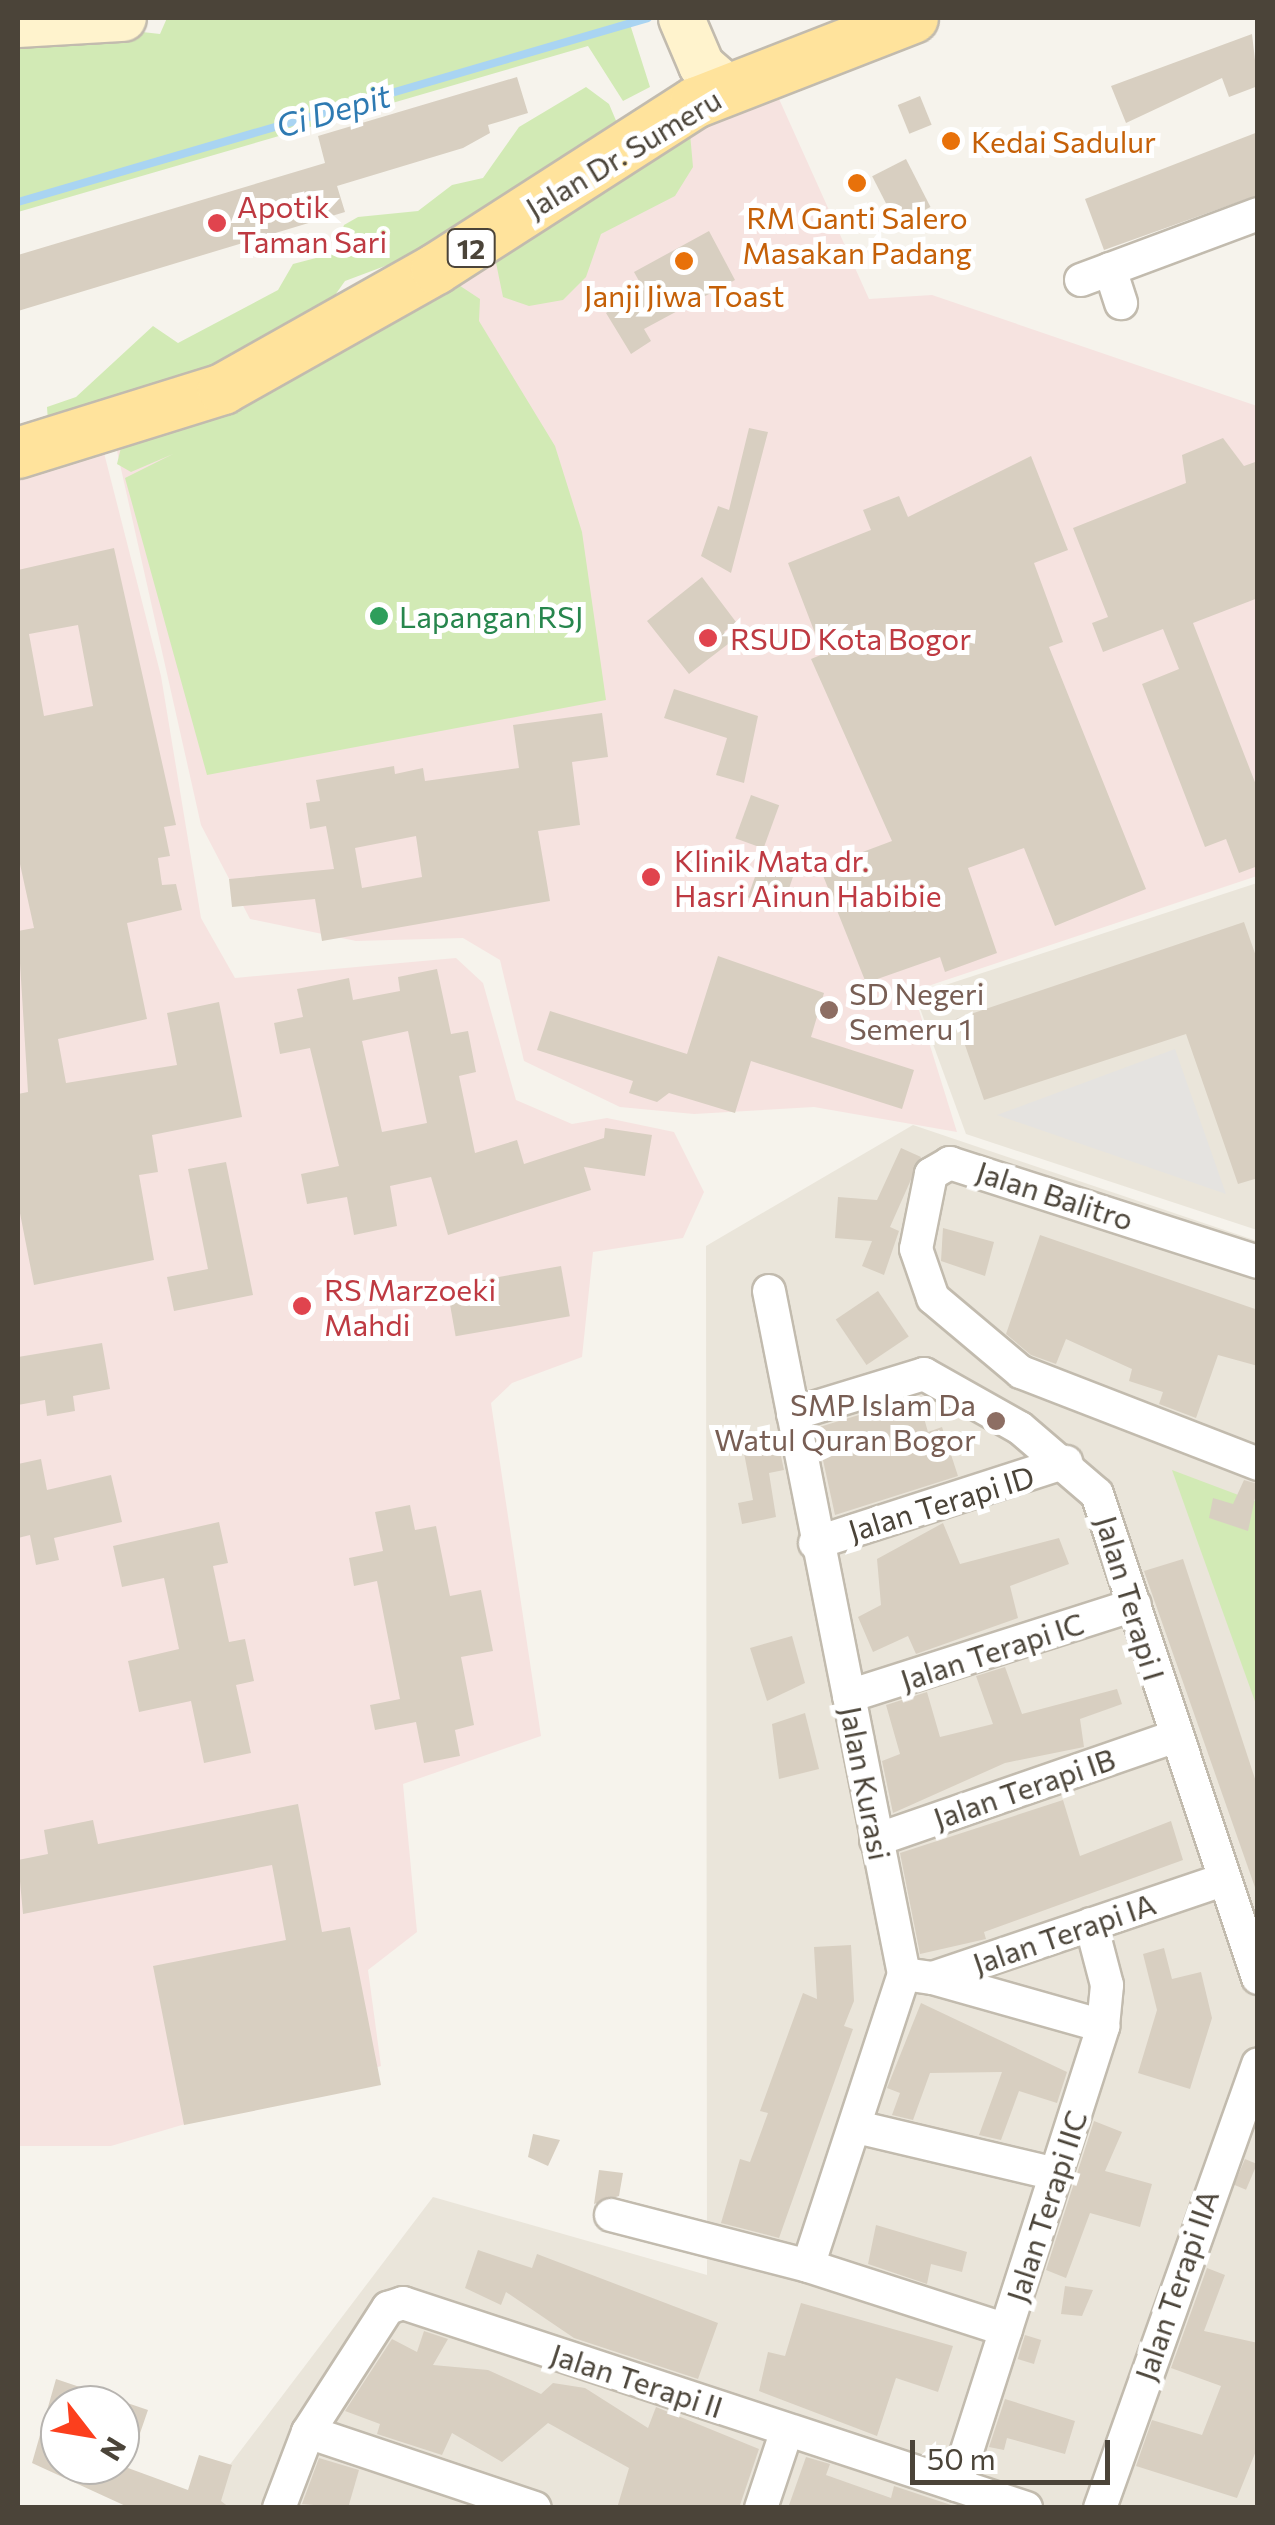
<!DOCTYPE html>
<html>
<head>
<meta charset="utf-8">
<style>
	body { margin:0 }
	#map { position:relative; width:1275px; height:2525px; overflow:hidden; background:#f6f3ec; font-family:Commissioner,sans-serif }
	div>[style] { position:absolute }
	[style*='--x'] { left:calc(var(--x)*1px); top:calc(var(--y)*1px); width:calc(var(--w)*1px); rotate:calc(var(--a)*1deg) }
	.residential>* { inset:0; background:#eae5da }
	.medical>* { inset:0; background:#f6e3e0 }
	.green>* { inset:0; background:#d2eab5 }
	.parking>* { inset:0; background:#e5e3e0 }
	.stream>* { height:8px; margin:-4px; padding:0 4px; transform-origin:4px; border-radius:4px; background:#a9d4f2 }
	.building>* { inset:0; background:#d8cfc1; transform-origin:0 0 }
	.roads { filter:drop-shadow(2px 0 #c2bbae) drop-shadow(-2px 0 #c2bbae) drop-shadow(0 2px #c2bbae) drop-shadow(0 -2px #c2bbae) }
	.street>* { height:32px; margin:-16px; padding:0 16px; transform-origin:16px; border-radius:16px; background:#fff }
	.secondary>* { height:45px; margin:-22.5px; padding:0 22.5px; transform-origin:22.5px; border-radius:22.5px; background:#fff3cd }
	.primary>* { height:50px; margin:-25px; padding:0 25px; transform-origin:25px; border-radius:25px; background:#ffe39c }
	.dots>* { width:28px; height:28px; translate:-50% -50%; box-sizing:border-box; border:5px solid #fff; border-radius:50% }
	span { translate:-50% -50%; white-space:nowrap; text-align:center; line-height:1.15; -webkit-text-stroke:10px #fff; paint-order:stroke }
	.shield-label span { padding:2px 8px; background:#fff; border:2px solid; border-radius:8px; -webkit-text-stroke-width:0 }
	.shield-label { font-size:28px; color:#4b4439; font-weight:700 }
	.food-label { font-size:30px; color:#c56008 }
	.left { translate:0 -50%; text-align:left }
	.street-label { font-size:30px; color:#4b4439 }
	.health-label { font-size:30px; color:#be3a42 }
	.leisure-label { font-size:30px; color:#27864d }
	.education-label { font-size:30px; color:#785e54 }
	.right { translate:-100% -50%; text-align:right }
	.water-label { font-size:32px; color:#2e7ab2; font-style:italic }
	.frame { position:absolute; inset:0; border:20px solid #4b4439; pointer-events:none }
	.north { position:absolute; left:40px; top:2385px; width:100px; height:100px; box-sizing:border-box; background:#fff; border:2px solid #b7b4b0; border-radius:50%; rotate:121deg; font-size:28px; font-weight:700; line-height:40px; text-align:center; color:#4b4439 }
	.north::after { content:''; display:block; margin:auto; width:35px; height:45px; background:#fc3f1d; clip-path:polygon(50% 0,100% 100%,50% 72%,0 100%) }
	.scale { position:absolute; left:910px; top:2440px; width:200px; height:45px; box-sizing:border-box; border:5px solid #4b4439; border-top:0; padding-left:12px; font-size:30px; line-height:35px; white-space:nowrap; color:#4b4439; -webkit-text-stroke:8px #fff; paint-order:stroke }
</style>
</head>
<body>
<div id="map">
	<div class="residential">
		<i style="clip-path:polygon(1257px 883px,1257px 1230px,966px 1134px,915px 995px)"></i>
		<i style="clip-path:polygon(913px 1125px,1257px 1241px,1257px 2507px,197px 2508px,433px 2197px,707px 2275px,706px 1246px)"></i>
	</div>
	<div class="medical">
		<i style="clip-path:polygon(775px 90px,869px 299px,932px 295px,1257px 406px,1257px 876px,913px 991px,957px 1132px,814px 1107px,694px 1114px,620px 1107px,524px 1061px,500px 960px,463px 938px,356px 941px,250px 919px,201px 825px,117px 451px)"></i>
		<i style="clip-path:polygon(102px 445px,161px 676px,201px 918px,235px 978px,456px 958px,483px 983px,516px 1100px,572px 1124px,607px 1118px,674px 1132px,704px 1192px,683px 1238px,593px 1252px,582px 1357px,512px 1383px,491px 1403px,541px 1736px,403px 1784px,417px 1932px,368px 1970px,381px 2066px,111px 2146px,18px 2146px,18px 465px)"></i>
	</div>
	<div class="green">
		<i style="clip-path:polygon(18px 18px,160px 34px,167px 18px,628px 18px,650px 87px,623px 101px,588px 46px,18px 212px)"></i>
		<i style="clip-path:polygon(586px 87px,609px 104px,620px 130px,689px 122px,693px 167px,675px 196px,601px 234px,586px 277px,563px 300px,529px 306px,503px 297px,493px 248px,444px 263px,393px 263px,345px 281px,328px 305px,436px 270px,480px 299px,479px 321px,555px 446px,582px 532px,606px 700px,207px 775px,125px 478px,173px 454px,131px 472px,117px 464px,124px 435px,48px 422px,47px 407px,76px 397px,153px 326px,178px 343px,278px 290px,293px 264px,335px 253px,344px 225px,358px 217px,418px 211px,452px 185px,483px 178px,519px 127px)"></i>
		<i style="clip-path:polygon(1172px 1470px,1257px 1502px,1257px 1707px,1198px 1543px)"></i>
	</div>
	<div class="parking">
		<i style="clip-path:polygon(1175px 1049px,1226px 1194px,997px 1115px)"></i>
	</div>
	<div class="stream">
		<i style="--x:18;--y:202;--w:656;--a:-16.28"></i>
	</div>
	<div class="building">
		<i style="clip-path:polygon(1252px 34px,1258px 86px,1229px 97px,1222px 78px,1126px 123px,1111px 86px)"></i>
		<i style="clip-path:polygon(517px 77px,528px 113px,488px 125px,490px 133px,463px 148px,337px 186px,345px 212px,18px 311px,18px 255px,325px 163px,318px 136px)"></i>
		<i style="left:920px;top:96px;width:31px;height:24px;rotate:68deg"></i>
		<i style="clip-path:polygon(1258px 132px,1258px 195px,1104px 250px,1085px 199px)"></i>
		<i style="left:906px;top:159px;width:54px;height:38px;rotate:63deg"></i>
		<i style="clip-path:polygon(709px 231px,735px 280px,644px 329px,651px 341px,631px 354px,606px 313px,644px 290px,634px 272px)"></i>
		<i style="clip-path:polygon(749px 428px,768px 432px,731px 573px,701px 556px,718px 506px,729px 510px)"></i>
		<i style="clip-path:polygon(1223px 438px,1244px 466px,1258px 461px,1258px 598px,1193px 623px,1258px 790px,1258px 866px,1239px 873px,1226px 839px,1205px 847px,1142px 684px,1179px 669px,1163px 629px,1103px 652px,1092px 623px,1108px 617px,1073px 528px,1186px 483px,1182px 455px)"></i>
		<i style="clip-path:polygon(1031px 456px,1068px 550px,1034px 563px,1063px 642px,1049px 647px,1146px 889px,1055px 926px,1024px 848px,968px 868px,997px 953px,945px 972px,940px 957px,866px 983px,820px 868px,892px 841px,811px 659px,823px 654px,788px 563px,871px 530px,863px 510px,899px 496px,908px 517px)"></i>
		<i style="clip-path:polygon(evenodd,114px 548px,176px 825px,164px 827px,170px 856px,158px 858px,162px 885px,176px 884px,182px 910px,127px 923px,147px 1019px,58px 1039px,66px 1083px,177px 1065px,167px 1013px,219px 1002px,242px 1117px,152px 1135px,158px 1172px,139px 1175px,154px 1260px,34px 1285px,18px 1203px,18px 1094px,28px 1092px,18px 931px,34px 928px,18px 855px,18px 570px,114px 548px,78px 625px,93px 706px,44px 716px,29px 634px,78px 625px)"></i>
		<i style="clip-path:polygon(702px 577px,736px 622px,724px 632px,732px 641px,689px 674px,647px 621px)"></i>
		<i style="clip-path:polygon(674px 689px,758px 716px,744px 783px,716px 775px,727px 738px,664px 718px)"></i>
		<i style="clip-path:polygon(evenodd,602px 713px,608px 757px,572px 762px,580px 825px,538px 831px,550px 901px,322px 941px,315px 899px,232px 907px,229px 879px,334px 869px,326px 826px,310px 829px,306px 803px,320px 801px,316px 780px,394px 766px,395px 774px,423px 768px,425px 781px,519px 768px,513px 725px,602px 713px,416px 836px,422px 877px,362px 888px,355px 848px,416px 836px)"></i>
		<i style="left:751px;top:795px;width:30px;height:46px;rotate:20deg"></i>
		<i style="left:759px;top:865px;width:36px;height:34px;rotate:19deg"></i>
		<i style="clip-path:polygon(1244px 922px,1258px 962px,1258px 1178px,1238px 1184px,1186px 1034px,984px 1100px,956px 1019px)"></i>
		<i style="clip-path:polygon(718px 956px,824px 993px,811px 1037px,914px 1070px,902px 1109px,751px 1061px,735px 1113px,669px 1093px,657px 1102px,629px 1093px,633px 1081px,537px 1050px,550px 1011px,687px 1054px)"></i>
		<i style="clip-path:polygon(evenodd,437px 969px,451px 1034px,468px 1031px,476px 1072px,459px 1076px,475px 1153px,517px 1140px,524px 1164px,604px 1138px,605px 1128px,652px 1135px,645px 1176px,584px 1167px,591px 1190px,448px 1235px,431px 1177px,390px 1186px,397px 1226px,354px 1235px,347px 1197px,307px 1204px,301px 1174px,339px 1166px,310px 1048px,280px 1054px,274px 1023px,303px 1017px,297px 989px,349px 978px,353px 1000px,400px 991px,398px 977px,437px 969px,408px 1031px,427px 1123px,382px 1132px,362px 1041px,408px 1031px)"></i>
		<i style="clip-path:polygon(901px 1148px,921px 1157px,890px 1227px,899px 1231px,884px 1275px,862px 1266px,872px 1241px,835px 1238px,838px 1197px,877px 1200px)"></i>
		<i style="clip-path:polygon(226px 1162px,253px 1295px,174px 1311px,167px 1277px,208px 1269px,188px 1169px)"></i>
		<i style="clip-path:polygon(943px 1228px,994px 1242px,985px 1276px,941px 1261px)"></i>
		<i style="clip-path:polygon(1040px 1235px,1258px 1310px,1258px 1366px,1218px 1355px,1196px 1418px,1159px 1404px,1163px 1392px,1129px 1381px,1132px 1369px,1066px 1339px,1056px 1364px,1031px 1355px,1006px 1334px)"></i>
		<i style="left:561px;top:1266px;width:51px;height:116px;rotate:80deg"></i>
		<i style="left:878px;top:1291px;width:55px;height:51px;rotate:56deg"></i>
		<i style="clip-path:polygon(102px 1343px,110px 1389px,73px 1396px,75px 1411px,47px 1416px,45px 1400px,18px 1405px,18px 1357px)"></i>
		<i style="clip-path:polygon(918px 1397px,928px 1432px,942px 1427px,958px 1476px,835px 1515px,816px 1428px)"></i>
		<i style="clip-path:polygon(779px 1447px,784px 1470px,769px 1473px,776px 1517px,742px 1524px,738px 1503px,753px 1500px,744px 1453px)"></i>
		<i style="clip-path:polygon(41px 1459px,47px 1490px,111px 1475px,122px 1522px,54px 1538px,59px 1560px,36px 1565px,30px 1535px,18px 1538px,18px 1464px)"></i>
		<i style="clip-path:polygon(1244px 1480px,1258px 1484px,1248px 1531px,1209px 1518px,1213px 1498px,1233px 1504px)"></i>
		<i style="clip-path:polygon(410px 1505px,415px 1530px,436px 1526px,450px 1596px,481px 1590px,493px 1651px,461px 1657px,474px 1725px,455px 1730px,460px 1756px,424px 1763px,416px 1722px,375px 1730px,370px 1705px,400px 1699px,377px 1581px,354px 1586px,349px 1558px,383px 1551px,375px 1512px)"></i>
		<i style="clip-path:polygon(219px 1522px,228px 1563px,213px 1566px,229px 1642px,245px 1639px,254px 1681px,236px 1685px,251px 1753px,204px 1763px,191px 1701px,139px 1712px,128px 1661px,179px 1649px,164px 1578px,122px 1587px,113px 1546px)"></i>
		<i style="clip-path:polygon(943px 1523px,960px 1564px,1059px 1538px,1069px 1564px,1010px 1586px,1018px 1618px,916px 1654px,908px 1636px,873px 1652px,858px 1617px,881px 1605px,877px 1559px)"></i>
		<i style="clip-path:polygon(1183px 1559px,1258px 1788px,1258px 1896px,1144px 1571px)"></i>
		<i style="clip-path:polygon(792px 1636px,805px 1683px,767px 1701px,750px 1648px)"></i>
		<i style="clip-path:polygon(1005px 1667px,1022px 1714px,1117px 1689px,1122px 1704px,1080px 1719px,1084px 1747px,1005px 1763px,893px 1813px,882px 1761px,900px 1754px,886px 1705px,927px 1692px,940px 1737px,993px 1724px,976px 1676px)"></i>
		<i style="clip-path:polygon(805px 1713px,819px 1769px,779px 1779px,772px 1724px)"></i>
		<i style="clip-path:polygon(1063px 1800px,1080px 1856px,1171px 1821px,1183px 1860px,984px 1932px,986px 1939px,920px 1954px,900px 1853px)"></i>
		<i style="clip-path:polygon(298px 1804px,322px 1932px,350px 1927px,381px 2085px,184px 2125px,153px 1966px,286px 1940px,272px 1865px,23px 1914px,18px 1860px,48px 1854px,44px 1830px,93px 1820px,98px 1844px)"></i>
		<i style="clip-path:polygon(851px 1945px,854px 2001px,844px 2026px,853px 2029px,779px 2238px,721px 2223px,740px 2159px,750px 2162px,768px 2113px,760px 2111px,803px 1993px,817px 1999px,814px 1947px)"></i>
		<i style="clip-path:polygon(1164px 1948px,1172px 1979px,1201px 1972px,1212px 2018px,1190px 2089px,1138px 2073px,1157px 2010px,1143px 1954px)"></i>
		<i style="clip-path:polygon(921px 2003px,1067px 2072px,1057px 2103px,1019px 2091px,1001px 2140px,979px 2135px,1002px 2072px,930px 2073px,913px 2120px,892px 2115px,900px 2093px,887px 2088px)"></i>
		<i style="clip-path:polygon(1094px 2121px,1122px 2132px,1105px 2171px,1152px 2184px,1140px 2227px,1090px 2213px,1066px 2278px,1046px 2270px)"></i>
		<i style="clip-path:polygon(533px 2134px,560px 2140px,548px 2166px,528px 2157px)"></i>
		<i style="left:1245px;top:2159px;width:13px;height:28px;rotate:23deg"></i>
		<i style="clip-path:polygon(599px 2170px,623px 2173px,619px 2196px,594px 2204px)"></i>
		<i style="clip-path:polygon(876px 2225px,967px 2252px,962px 2272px,931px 2264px,927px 2284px,868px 2264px)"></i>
		<i style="clip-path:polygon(478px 2250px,532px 2268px,537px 2254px,718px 2323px,698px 2379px,574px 2338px,506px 2292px,501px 2305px,465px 2288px)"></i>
		<i style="clip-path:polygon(1207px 2268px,1225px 2275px,1204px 2331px,1258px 2343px,1258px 2446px,1237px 2498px,1136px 2466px,1152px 2420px,1202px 2435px,1221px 2386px,1171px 2368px)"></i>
		<i style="clip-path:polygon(1065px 2286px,1093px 2290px,1082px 2316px,1061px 2314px)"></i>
		<i style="clip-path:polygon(801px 2303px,953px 2346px,938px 2392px,896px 2378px,877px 2436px,759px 2391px,768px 2352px,785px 2356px)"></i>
		<i style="clip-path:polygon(424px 2331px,448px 2339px,433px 2365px,488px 2370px,541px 2394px,553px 2383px,585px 2388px,648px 2428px,656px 2407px,759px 2449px,739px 2508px,617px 2508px,629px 2468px,548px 2423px,502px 2462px,452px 2433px,442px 2455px,377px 2434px,380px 2424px,345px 2411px,392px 2339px,417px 2352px)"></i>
		<i style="left:1025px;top:2335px;width:17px;height:25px;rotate:17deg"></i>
		<i style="clip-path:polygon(evenodd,56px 2379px,148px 2410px,128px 2468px,188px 2490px,199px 2455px,232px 2465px,221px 2501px,230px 2508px,130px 2508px,32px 2463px,56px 2379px,60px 2405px,120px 2405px,120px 2465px,60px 2465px,60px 2405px)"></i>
		<i style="clip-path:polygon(1005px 2399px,1075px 2421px,1065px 2454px,1007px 2438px,1004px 2450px,989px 2447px)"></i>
		<i style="clip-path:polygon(806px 2457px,830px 2464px,826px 2475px,891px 2498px,894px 2486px,960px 2508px,788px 2508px)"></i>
		<i style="clip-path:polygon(319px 2458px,359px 2470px,348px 2508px,302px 2504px)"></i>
	</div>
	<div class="roads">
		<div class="street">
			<i style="--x:1110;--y:269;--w:36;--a:72"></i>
			<i style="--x:1081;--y:280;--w:189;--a:-20.4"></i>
			<i style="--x:1258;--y:1262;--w:324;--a:-162.2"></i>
			<i style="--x:950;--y:1163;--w:22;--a:150"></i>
			<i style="--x:931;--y:1174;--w:76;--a:101.3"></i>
			<i style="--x:916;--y:1249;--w:52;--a:70.9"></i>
			<i style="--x:933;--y:1298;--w:115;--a:40.1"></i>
			<i style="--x:1021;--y:1372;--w:254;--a:21.2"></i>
			<i style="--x:769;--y:1291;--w:696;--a:78.82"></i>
			<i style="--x:904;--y:1974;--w:307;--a:108.2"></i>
			<i style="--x:808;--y:2266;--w:208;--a:17.9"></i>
			<i style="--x:793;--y:1414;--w:137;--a:-17"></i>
			<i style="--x:924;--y:1374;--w:110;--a:29.4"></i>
			<i style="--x:1020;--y:1428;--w:101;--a:40.6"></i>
			<i style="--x:1097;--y:1494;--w:510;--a:71.6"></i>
			<i style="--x:815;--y:1543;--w:264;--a:-17.9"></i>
			<i style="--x:849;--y:1696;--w:300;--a:-17.7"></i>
			<i style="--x:876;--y:1840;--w:314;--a:-19.1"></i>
			<i style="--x:904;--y:1974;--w:29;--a:8"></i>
			<i style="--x:933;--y:1978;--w:306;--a:-18.7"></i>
			<i style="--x:933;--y:1978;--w:177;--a:15.8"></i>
			<i style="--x:857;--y:2127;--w:204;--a:13.3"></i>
			<i style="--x:611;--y:2215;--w:203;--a:14.5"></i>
			<i style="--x:308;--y:2432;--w:239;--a:18.5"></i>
			<i style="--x:956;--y:2485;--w:482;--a:-72.2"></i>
			<i style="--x:1103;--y:2026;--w:41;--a:-84.4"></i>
			<i style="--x:1107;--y:1985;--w:63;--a:-104.7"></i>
			<i style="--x:279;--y:2508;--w:81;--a:-69.1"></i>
			<i style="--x:308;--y:2432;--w:148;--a:-57.2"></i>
			<i style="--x:388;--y:2308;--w:16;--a:-18"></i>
			<i style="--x:403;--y:2303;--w:656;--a:18.21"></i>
			<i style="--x:761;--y:2508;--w:82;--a:-71.6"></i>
			<i style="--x:1100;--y:2508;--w:471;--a:-70.4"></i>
		</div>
		<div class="secondary">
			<i style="--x:681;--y:18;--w:51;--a:66.9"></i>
			<i style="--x:701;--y:65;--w:37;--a:41"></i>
			<i style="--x:18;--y:24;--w:105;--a:-3.3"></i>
		</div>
		<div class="primary">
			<i style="--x:18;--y:453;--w:215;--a:-17.3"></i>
			<i style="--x:223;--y:389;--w:244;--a:-29.4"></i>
			<i style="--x:436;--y:269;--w:308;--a:-32.7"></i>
			<i style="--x:695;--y:103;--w:234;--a:-21.3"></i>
		</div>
	</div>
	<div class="dots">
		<i style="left:951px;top:141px;background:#e8710a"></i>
		<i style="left:857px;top:183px;background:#e8710a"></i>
		<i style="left:217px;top:223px;background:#e0444e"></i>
		<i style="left:684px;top:261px;background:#e8710a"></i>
		<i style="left:379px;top:616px;background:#2e9e5b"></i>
		<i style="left:708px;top:638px;background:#e0444e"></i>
		<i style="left:651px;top:877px;background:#e0444e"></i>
		<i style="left:829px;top:1010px;background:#8d6e63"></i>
		<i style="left:302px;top:1306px;background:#e0444e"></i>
		<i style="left:996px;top:1421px;background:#8d6e63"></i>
	</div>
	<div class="shield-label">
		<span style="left:471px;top:248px">12</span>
	</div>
	<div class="food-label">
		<span class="left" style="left:971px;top:141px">Kedai Sadulur</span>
		<span style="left:857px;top:234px">RM Ganti Salero<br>Masakan Padang</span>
		<span style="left:684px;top:295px">Janji Jiwa Toast</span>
	</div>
	<div class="street-label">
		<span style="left:623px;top:153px;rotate:-31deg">Jalan Dr. Sumeru</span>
		<span style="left:1055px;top:1195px;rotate:18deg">Jalan Balitro</span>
		<span style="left:941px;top:1503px;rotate:-17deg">Jalan Terapi ID</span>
		<span style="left:1131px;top:1598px;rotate:73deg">Jalan Terapi I</span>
		<span style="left:992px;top:1651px;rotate:-18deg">Jalan Terapi IC</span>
		<span style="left:866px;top:1783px;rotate:79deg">Jalan Kurasi</span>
		<span style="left:1024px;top:1788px;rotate:-19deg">Jalan Terapi IB</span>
		<span style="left:1064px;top:1933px;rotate:-19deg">Jalan Terapi IA</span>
		<span style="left:1046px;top:2206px;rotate:-72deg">Jalan Terapi IIC</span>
		<span style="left:1176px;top:2285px;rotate:-71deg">Jalan Terapi IIA</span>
		<span style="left:637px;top:2380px;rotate:18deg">Jalan Terapi II</span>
	</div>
	<div class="health-label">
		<span class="left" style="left:237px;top:223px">Apotik<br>Taman Sari</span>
		<span class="left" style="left:730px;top:638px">RSUD Kota Bogor</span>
		<span class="left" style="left:674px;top:877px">Klinik Mata dr.<br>Hasri Ainun Habibie</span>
		<span class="left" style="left:324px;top:1306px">RS Marzoeki<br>Mahdi</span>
	</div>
	<div class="leisure-label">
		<span class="left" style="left:399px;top:616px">Lapangan RSJ</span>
	</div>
	<div class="education-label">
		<span class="left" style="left:849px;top:1010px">SD Negeri<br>Semeru 1</span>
		<span class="right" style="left:976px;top:1421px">SMP Islam Da<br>Watul Quran Bogor</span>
	</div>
	<div class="water-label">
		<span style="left:333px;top:110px;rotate:-16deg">Ci Depit</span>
	</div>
	<div class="frame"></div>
	<div class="north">N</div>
	<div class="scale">50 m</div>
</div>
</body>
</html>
